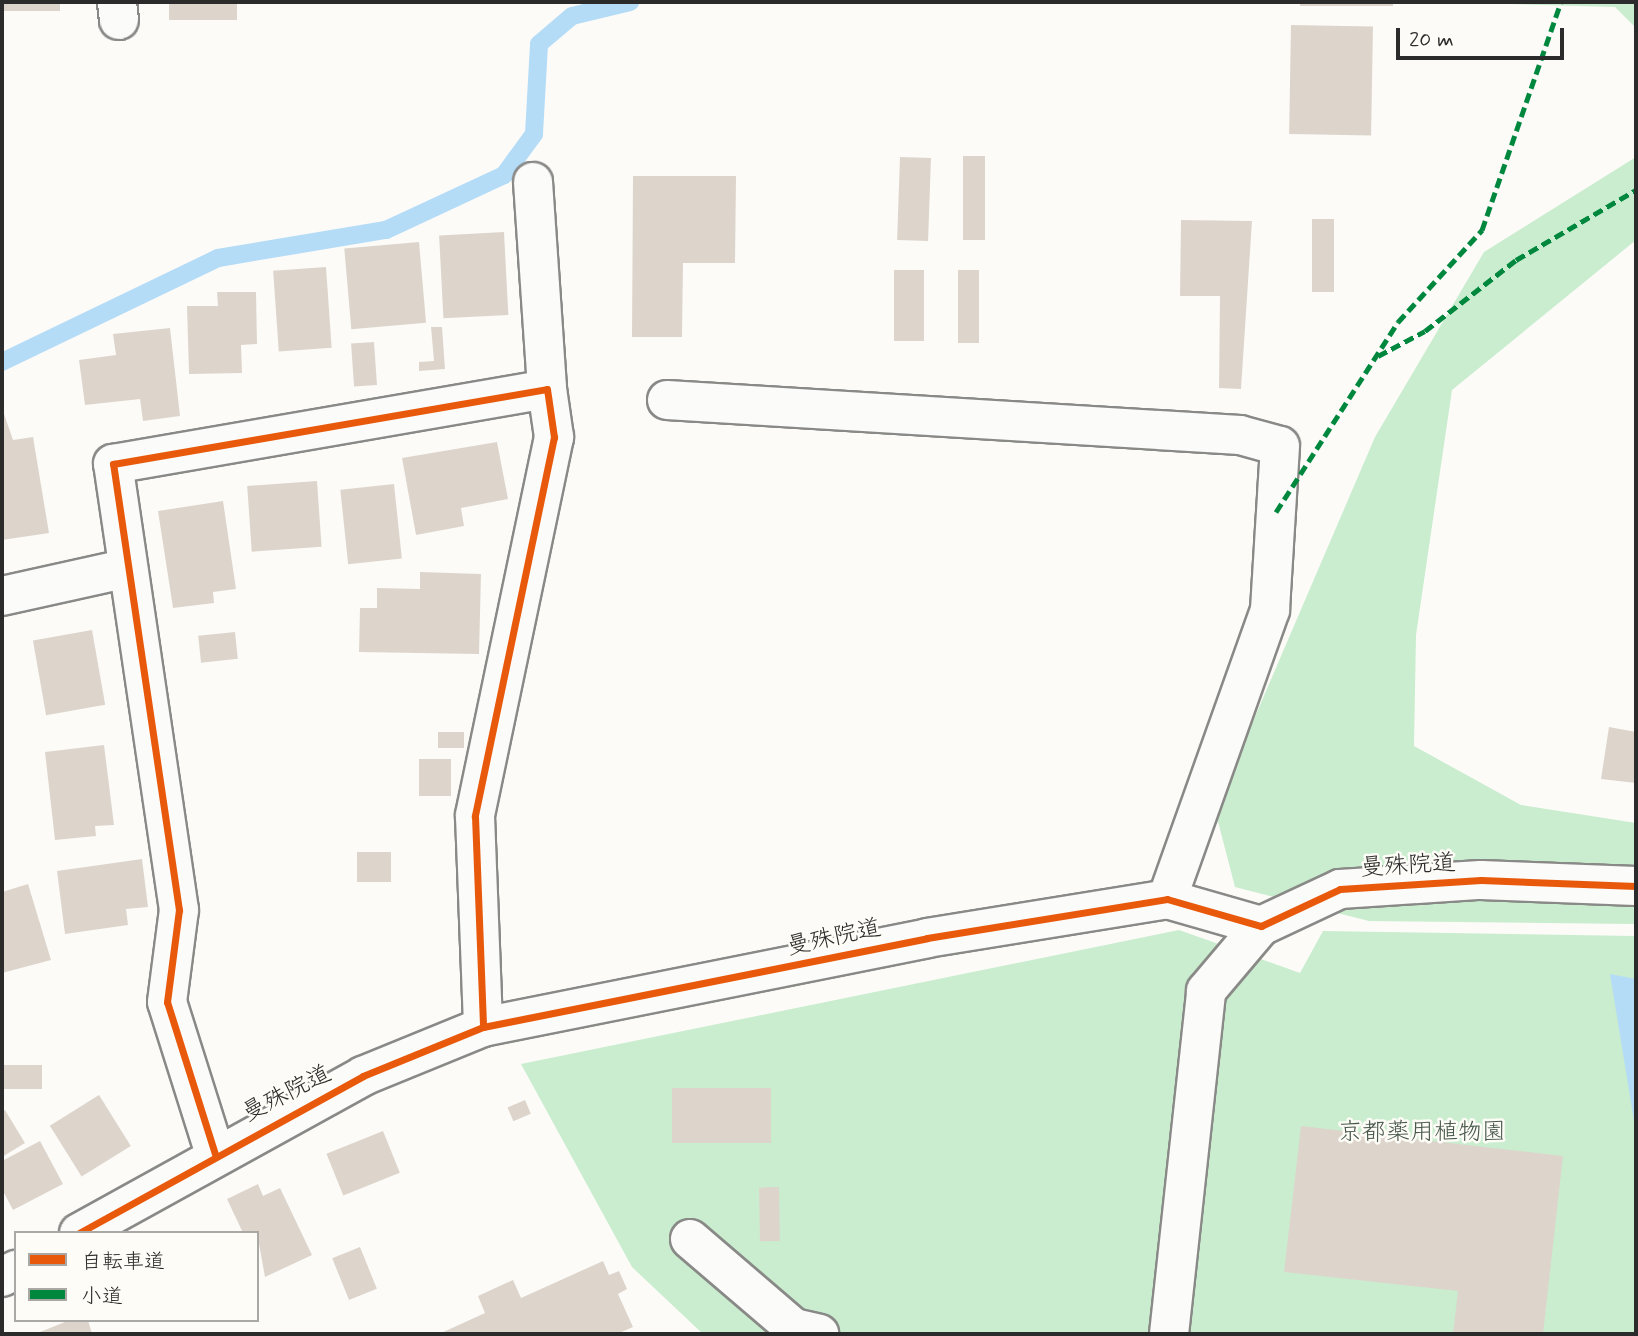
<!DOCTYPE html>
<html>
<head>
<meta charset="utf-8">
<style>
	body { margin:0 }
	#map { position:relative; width:1638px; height:1336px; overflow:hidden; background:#fcfbf8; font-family:Mynerve,"Klee One",sans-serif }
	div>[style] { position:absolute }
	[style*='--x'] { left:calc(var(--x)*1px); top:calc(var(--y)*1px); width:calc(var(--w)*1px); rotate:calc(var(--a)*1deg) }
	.green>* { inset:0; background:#c9edce }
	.water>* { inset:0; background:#b5dcf7 }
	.stream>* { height:18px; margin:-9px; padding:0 9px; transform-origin:9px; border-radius:9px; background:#b5dcf7 }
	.building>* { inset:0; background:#ddd5cc; transform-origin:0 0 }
	.roads { filter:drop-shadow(2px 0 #898987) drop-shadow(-2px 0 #898987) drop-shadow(0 2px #898987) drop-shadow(0 -2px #898987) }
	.minor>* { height:38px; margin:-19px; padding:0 19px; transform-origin:19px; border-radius:19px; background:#fbfbf9 }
	.quiet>* { height:5px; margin-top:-2.5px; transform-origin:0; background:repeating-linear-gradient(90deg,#00873e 0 10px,transparent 0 15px) }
	.cycleway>* { height:7px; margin:-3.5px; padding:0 3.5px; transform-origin:3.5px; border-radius:3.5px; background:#e8590c }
	span { translate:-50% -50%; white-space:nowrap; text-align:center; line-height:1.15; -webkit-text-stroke:5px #fdfcf7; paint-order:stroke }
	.street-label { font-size:24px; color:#2b2b2b }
	.park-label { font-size:24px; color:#48584b }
	.frame { position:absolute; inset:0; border:4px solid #2b2b2b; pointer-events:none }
	.legend { position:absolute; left:14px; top:1231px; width:245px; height:91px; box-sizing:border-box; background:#fdfcf7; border:2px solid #a9a8a5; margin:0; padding:9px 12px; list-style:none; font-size:21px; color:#2b2b2b }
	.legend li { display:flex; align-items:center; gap:14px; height:35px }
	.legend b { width:35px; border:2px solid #a9a8a5 }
	.scale { position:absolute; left:1396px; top:28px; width:168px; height:32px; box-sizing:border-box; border:4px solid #2b2b2b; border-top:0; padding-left:9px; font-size:21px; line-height:24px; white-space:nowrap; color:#2b2b2b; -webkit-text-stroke:5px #fdfcf7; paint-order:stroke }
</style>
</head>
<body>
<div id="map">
	<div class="green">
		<i style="clip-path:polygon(1433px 2px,1636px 2px,1636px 28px,1615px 7px)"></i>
		<i style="clip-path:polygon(1636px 157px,1636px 240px,1452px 390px,1416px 635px,1414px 746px,1521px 805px,1636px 823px,1636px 924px,1369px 921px,1235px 887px,1215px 810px,1375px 437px,1484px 252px)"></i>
		<i style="clip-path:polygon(1179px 930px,1300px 973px,1323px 931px,1636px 936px,1636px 1334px,703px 1334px,632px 1267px,521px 1064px)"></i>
	</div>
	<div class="water">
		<i style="clip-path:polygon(1610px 974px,1636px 979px,1636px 1133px)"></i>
	</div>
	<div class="stream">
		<i style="--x:2;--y:362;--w:240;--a:-25.7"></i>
		<i style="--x:218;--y:258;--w:170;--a:-9.5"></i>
		<i style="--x:386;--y:230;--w:130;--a:-25"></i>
		<i style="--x:504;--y:175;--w:51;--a:-53.8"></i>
		<i style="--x:534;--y:134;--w:90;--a:-86.8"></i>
		<i style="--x:539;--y:44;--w:43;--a:-40.3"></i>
		<i style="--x:572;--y:16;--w:60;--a:-13.6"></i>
	</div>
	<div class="building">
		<i style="left:2px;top:2px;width:58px;height:9px"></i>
		<i style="left:169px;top:2px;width:68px;height:18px"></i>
		<i style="left:1300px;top:2px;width:93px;height:4px"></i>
		<i style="left:1291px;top:25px;width:82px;height:109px;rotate:1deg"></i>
		<i style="left:963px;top:156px;width:22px;height:84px"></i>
		<i style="left:900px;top:157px;width:31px;height:83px;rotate:2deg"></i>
		<i style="clip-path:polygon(633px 176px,736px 176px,735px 263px,683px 263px,682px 337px,632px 337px)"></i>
		<i style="left:1312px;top:219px;width:22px;height:73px"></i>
		<i style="clip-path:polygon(1181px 220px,1252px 221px,1241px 389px,1219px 388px,1220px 296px,1180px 296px)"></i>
		<i style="left:504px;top:232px;width:83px;height:65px;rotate:87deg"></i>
		<i style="left:419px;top:242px;width:81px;height:75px;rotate:85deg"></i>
		<i style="left:326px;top:267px;width:81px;height:53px;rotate:86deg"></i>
		<i style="left:894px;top:270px;width:30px;height:71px"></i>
		<i style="left:958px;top:270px;width:21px;height:73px"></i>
		<i style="clip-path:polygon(217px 292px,256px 292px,257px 344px,241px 345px,242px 373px,189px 374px,187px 306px,218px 306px)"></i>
		<i style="clip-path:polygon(431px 327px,442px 327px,445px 369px,419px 371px,419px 362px,434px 361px)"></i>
		<i style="clip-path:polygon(170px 328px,180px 416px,143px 421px,140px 399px,85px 405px,79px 360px,116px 355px,113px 334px)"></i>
		<i style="left:374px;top:342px;width:43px;height:23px;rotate:86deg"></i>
		<i style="clip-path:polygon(2px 408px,13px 440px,33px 437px,49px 533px,2px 540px)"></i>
		<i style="clip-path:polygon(497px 442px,508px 499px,461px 508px,464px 526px,416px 535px,402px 458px)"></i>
		<i style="left:317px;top:481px;width:66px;height:70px;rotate:86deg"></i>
		<i style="left:394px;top:484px;width:75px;height:54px;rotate:84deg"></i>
		<i style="clip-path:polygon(223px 501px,236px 589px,213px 592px,214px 603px,173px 608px,158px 511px)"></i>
		<i style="clip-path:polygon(420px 572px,481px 574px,479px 654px,359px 652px,360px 608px,377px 608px,377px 588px,420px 589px)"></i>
		<i style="left:92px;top:630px;width:76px;height:60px;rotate:80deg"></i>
		<i style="left:235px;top:632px;width:27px;height:37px;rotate:84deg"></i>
		<i style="clip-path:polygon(1609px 727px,1636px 732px,1636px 783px,1601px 779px)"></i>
		<i style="left:438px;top:732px;width:26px;height:16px"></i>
		<i style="clip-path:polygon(104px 745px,114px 825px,95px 826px,96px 836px,55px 840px,45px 752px)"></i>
		<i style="left:419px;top:759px;width:32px;height:37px"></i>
		<i style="left:357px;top:852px;width:34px;height:30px"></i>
		<i style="clip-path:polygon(142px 859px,148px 907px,126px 909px,128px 925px,65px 934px,57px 871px)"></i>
		<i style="clip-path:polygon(28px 884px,51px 960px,2px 973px,2px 892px)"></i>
		<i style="left:2px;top:1065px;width:40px;height:24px"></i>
		<i style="left:672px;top:1088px;width:99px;height:55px"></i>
		<i style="left:99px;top:1095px;width:60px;height:58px;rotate:58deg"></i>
		<i style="left:525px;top:1100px;width:15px;height:19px;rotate:67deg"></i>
		<i style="clip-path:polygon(5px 1110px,25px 1143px,2px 1157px,2px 1112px)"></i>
		<i style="clip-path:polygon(1301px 1126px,1563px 1156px,1543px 1334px,1453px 1334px,1458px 1291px,1284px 1272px)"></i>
		<i style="left:383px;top:1131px;width:45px;height:61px;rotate:68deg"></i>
		<i style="clip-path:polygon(40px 1141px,63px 1184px,13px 1210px,2px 1189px,2px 1161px)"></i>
		<i style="clip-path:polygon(258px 1184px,263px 1196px,280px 1188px,312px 1255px,265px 1277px,257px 1233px,243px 1233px,227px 1199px)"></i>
		<i style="left:779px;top:1187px;width:54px;height:20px;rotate:89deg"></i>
		<i style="left:360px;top:1247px;width:45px;height:30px;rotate:68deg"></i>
		<i style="clip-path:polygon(603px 1261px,609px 1275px,619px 1271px,627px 1289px,618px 1294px,633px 1327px,617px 1334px,439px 1334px,485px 1313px,478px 1296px,513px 1280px,521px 1298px)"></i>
		<i style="clip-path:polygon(70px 1320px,88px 1320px,92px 1334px,35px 1334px)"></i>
	</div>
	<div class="roads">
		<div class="minor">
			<i style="--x:117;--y:2;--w:18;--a:84"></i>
			<i style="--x:533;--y:182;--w:207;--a:86.1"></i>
			<i style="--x:667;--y:400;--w:574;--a:3.5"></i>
			<i style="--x:1240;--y:435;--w:41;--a:15.4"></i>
			<i style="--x:1280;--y:446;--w:164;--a:93.5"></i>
			<i style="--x:1270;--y:610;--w:307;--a:109.6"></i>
			<i style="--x:2;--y:596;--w:129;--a:-12.5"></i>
			<i style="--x:215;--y:1154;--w:159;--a:-107.5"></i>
			<i style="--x:167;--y:1002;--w:93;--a:-82.6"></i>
			<i style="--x:179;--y:910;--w:451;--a:-98.4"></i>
			<i style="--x:113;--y:464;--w:440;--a:-9.8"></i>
			<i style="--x:547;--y:389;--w:49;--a:81.7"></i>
			<i style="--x:554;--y:437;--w:387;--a:101.8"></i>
			<i style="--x:475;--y:816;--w:211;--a:87.8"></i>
			<i style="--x:79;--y:1233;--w:325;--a:-28.9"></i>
			<i style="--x:363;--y:1076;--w:130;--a:-22.2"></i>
			<i style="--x:483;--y:1027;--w:453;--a:-11.3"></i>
			<i style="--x:927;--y:938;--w:243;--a:-9.2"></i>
			<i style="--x:1167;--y:899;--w:98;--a:16"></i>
			<i style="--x:1261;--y:926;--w:87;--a:-25.1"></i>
			<i style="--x:1340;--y:889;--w:141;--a:-3.7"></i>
			<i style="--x:1481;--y:880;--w:155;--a:2.2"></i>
			<i style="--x:690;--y:1239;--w:137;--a:40.6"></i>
			<i style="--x:794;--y:1328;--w:26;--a:13"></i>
			<i style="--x:2;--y:1277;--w:16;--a:-27"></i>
			<i style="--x:1169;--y:1334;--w:345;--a:-83.8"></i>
			<i style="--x:1206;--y:991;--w:85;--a:-49.8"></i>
		</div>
	</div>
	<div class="quiet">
		<i style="--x:1378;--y:356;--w:53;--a:-28"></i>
		<i style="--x:1425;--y:331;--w:115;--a:-38"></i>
		<i style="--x:1516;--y:260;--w:139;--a:-30.3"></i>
		<i style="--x:1276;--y:512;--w:226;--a:-57.3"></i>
		<i style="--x:1398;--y:322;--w:125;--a:-47.6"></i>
		<i style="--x:1482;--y:230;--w:241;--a:-70.9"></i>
	</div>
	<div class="cycleway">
		<i style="--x:215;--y:1154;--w:159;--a:-107.5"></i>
		<i style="--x:167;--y:1002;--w:93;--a:-82.6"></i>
		<i style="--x:179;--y:910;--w:451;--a:-98.4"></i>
		<i style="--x:113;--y:464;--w:440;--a:-9.8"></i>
		<i style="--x:547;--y:389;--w:49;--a:81.7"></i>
		<i style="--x:554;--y:437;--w:387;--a:101.8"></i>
		<i style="--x:475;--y:816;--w:211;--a:87.8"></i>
		<i style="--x:79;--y:1233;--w:325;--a:-28.9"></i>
		<i style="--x:363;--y:1076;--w:130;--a:-22.2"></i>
		<i style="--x:483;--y:1027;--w:453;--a:-11.3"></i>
		<i style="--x:927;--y:938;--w:243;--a:-9.2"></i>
		<i style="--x:1167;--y:899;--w:98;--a:16"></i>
		<i style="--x:1261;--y:926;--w:87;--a:-25.1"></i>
		<i style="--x:1340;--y:889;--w:141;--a:-3.7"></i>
		<i style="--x:1481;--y:880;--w:155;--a:2.2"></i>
	</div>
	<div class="street-label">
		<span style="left:1408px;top:866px;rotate:-3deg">曼殊院道</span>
		<span style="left:834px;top:938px;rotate:-12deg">曼殊院道</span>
		<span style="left:287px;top:1094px;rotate:-27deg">曼殊院道</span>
	</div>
	<div class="park-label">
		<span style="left:1422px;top:1133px">京都薬用植物園</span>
	</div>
	<div class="frame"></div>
	<ul class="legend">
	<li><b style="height:9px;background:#e8590c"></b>自転車道</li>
	<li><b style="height:9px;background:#00873e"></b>小道</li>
	</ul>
	<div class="scale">20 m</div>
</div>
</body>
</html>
